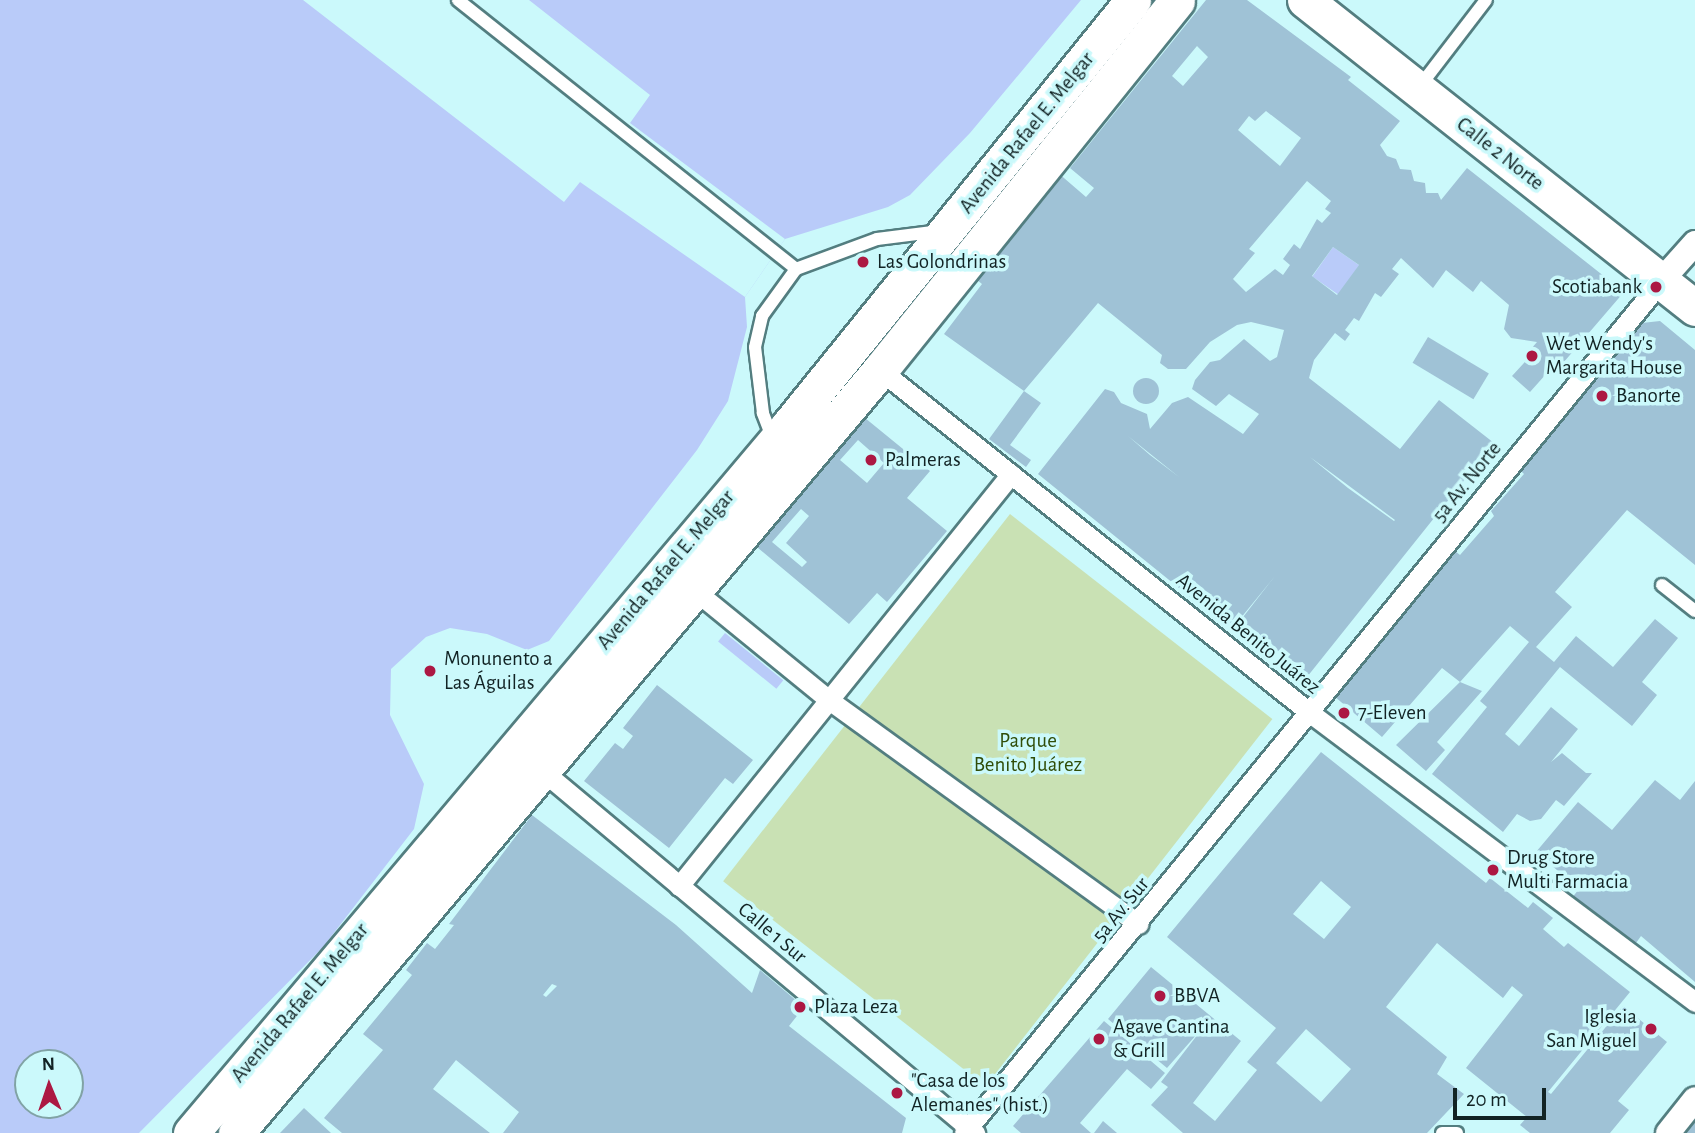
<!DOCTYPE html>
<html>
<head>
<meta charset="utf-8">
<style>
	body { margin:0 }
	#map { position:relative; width:1695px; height:1133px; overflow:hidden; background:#cbf9fb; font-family:"Alegreya Sans",sans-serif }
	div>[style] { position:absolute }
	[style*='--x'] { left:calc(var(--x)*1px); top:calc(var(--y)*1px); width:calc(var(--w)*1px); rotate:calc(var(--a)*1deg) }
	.green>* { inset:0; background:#c9e1b4; transform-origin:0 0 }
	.water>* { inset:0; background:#b9cbf9; transform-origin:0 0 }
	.pier>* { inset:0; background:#cbf9fb }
	.building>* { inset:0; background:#9fc2d6; transform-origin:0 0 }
	.round { border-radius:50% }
	.roads { filter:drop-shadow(2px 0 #537e80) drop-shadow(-2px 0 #537e80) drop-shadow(0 2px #537e80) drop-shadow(0 -2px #537e80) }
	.service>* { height:12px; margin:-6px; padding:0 6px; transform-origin:6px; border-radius:6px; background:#fff }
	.pedestrian>* { height:19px; margin:-9.5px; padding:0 9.5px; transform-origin:9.5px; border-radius:9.5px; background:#fff }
	.minor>* { height:24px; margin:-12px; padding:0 12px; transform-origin:12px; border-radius:12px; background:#fff }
	.secondary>* { height:35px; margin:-17.5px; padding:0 17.5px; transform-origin:17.5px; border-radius:17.5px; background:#fff }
	.dots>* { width:19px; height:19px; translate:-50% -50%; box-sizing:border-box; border:4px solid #cbf9fb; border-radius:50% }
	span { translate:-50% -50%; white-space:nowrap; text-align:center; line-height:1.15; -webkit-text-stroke:7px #cbf9fb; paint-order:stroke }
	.street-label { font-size:21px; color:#122324 }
	.poi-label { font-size:21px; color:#122324 }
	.left { translate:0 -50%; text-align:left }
	.right { translate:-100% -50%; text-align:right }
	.park-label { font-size:21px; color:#304d08 }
	.north { position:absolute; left:14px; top:1049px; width:70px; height:70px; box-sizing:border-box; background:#cbf9fb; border:2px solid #81a3a5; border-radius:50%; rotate:358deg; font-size:19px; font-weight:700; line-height:28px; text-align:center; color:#122324 }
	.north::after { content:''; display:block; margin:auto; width:24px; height:32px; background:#ac1843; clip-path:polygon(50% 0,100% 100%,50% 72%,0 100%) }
	.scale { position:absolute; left:1453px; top:1088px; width:93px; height:32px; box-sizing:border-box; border:4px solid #122324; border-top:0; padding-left:9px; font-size:21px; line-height:24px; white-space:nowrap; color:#122324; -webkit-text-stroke:5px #cbf9fb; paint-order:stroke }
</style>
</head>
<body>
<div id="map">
	<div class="green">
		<i style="left:1010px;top:514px;width:333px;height:466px;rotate:38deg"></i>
	</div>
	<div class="water">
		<i style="clip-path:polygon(evenodd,0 0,1081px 0,970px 133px,910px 195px,888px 207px,785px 239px,745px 297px,747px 327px,728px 401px,697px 450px,549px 641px,527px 650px,487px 634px,450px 628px,426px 637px,391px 669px,390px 715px,424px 784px,414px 829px,323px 947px,139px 1133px,0 1133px,0 0,28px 1063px,70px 1063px,70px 1105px,28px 1105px,28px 1063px)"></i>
		<i style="left:1333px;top:247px;width:32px;height:36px;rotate:35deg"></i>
		<i style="left:725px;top:633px;width:75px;height:11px;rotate:39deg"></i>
	</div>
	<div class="pier">
		<i style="clip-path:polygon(303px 0,529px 0,650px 95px,630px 123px,785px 239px,745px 297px,580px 182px,564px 202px)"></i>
	</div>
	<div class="building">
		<i style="clip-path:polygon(evenodd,1206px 0,1247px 0,1351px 77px,1348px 80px,1400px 121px,1380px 145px,1387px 156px,1396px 159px,1400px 169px,1411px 170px,1414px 181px,1425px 183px,1426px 193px,1438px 193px,1441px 200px,1467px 168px,1624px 292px,1551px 377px,1547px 373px,1530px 392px,1512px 376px,1534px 352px,1531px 349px,1537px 342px,1511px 338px,1504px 329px,1509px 305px,1481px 281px,1473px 292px,1446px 270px,1433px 288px,1401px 258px,1392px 269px,1399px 274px,1381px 297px,1375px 293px,1359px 321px,1354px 318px,1345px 330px,1350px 334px,1345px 341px,1335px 333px,1314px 360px,1309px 378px,1400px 449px,1439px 400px,1494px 443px,1307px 677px,1240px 621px,1275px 576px,1231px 630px,1038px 474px,1105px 389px,1114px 392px,1121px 403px,1147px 414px,1150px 429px,1172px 403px,1188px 397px,1243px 434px,1259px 414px,1229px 394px,1216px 406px,1192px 389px,1195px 380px,1210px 362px,1220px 360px,1244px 339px,1270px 361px,1277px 357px,1284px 330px,1251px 322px,1237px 325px,1210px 342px,1186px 369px,1168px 369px,1160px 363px,1162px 355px,1098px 303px,1024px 391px,944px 334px,982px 284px,971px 275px,1057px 172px,1086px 197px,1094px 188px,1070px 168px,1206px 0,1197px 46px,1208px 57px,1183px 86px,1172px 76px,1197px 46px,1206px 0,1266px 111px,1301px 138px,1280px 166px,1238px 130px,1249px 116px,1255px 121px,1266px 111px,1206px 0,1307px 181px,1331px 201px,1325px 209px,1331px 213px,1322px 223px,1317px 219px,1300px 249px,1294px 244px,1283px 259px,1290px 265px,1283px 275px,1275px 269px,1246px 292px,1233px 279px,1255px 253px,1249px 249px,1307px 181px,1206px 0,1333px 247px,1359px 265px,1337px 295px,1312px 276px,1333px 247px,1206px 0,1128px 436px,1179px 477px,1150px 455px,1128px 436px,1206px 0,1310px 457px,1395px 520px,1394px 521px,1348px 488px,1310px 457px)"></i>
		<i style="clip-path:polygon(1660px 321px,1695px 350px,1695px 565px,1627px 510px,1555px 592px,1572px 607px,1536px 647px,1554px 662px,1576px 636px,1613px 667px,1655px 619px,1678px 638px,1642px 682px,1657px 695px,1632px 726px,1560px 667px,1505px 734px,1519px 746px,1551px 707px,1578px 729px,1551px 762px,1562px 753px,1586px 773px,1592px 773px,1564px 806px,1556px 800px,1541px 819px,1530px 821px,1517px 814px,1503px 832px,1432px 774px,1487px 707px,1480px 701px,1529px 642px,1510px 626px,1460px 682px,1442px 668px,1382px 737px,1334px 696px,1455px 551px,1460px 555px,1494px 516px,1491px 511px,1524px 474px,1520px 470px,1642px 323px)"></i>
		<i style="left:1428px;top:337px;width:71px;height:30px;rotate:31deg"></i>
		<i class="round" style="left:1133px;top:378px;width:26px;height:26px"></i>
		<i style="clip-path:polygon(1024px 391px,1041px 403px,1010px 445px,1031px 460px,1026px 467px,989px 439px)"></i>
		<i style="clip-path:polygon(evenodd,854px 409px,930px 471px,907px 498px,947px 531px,887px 602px,877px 593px,849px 624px,745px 537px,854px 409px,858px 440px,884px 463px,867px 483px,840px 460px,858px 440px,854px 409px,801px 509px,809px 516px,786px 543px,807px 562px,802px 567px,772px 542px,801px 509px)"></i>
		<i style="clip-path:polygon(1460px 682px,1482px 691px,1437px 742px,1445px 750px,1426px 771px,1396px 745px)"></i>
		<i style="clip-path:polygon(657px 685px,753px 760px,733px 784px,725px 778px,669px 848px,584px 781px,615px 743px,623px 749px,633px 736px,623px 728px)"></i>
		<i style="clip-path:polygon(evenodd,1321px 752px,1486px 883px,1490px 878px,1528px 908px,1533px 902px,1553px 918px,1543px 929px,1564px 947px,1568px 943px,1630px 992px,1548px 1092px,1551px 1094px,1623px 1006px,1667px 1042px,1618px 1101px,1629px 1110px,1610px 1133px,1530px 1133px,1520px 1125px,1527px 1117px,1466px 1068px,1523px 995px,1512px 986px,1503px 998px,1437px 943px,1386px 1007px,1447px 1057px,1437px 1074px,1464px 1094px,1427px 1133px,1183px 1133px,1151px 1105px,1168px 1087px,1161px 1082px,1205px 1025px,1167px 1068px,1108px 1019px,1151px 967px,1241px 1041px,1193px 1103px,1215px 1121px,1257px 1070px,1247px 1062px,1276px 1028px,1167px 937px,1321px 752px,1321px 881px,1351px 907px,1324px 939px,1293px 914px,1321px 881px,1321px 752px,1306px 1029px,1351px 1069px,1321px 1102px,1276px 1063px,1306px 1029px)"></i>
		<i style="clip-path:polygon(1655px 780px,1680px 800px,1695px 781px,1695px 982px,1641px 936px,1631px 950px,1571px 899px,1579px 889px,1536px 852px,1578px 802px,1612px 830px)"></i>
		<i style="clip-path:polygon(evenodd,532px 815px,676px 925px,752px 993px,760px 970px,804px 1007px,789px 1026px,906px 1118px,902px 1133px,503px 1133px,519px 1112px,456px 1060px,433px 1089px,490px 1133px,342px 1133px,324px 1118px,383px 1050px,363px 1034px,412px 975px,406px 970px,427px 943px,435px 949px,454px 925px,449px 924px,532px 815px,552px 984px,557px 986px,546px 997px,543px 995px,552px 984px)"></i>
		<i style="clip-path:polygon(1104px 1021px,1165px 1073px,1151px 1089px,1127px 1069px,1080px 1123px,1091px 1133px,1021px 1133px,1013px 1126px)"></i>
		<i style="clip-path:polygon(304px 1108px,331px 1133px,280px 1133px)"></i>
		<i style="clip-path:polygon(1103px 1121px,1117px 1133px,1094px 1133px)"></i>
		<i style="clip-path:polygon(1695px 1121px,1695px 1133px,1686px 1133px)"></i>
	</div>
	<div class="roads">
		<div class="service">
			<i style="--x:458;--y:0;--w:432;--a:38.5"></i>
			<i style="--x:1420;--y:86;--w:108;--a:-52.5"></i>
			<i style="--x:772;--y:437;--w:26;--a:-111"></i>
			<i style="--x:763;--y:413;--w:66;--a:-96.9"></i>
			<i style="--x:755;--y:347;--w:32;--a:-77"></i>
			<i style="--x:762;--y:316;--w:58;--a:-54.1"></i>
			<i style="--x:796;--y:269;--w:86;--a:-20.3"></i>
			<i style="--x:877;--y:239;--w:64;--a:-7.2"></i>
			<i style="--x:1662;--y:585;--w:42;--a:38.2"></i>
			<i style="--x:1442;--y:1133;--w:15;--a:0"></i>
		</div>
		<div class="pedestrian">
			<i style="--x:880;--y:370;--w:549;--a:38.56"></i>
			<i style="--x:1309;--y:712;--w:483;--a:36.9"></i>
			<i style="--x:693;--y:589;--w:176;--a:39.2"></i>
			<i style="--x:829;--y:700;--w:382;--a:35.9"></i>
			<i style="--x:539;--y:768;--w:569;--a:39.93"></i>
			<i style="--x:679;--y:886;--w:529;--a:-51.14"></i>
			<i style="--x:964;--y:1133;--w:1101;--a:-50.71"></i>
		</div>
		<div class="minor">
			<i style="--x:1661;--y:281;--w:51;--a:-48.2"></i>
			<i style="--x:1668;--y:1133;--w:43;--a:-51.5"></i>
		</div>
		<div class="secondary">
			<i style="--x:1305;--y:0;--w:497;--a:38.3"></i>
			<i style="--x:191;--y:1133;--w:927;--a:-49.81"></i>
			<i style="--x:789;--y:425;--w:547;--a:-51.01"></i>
			<i style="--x:236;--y:1133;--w:998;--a:-49.83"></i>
			<i style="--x:880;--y:370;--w:474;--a:-51.2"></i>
		</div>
	</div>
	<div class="dots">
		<i style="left:863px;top:262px;background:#ac1843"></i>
		<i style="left:1656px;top:287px;background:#ac1843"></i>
		<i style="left:1532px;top:356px;background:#ac1843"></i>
		<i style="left:1602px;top:396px;background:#ac1843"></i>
		<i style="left:871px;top:460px;background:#ac1843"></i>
		<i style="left:430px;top:671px;background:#ac1843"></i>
		<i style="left:1344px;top:713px;background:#ac1843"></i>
		<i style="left:1493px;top:870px;background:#ac1843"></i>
		<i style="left:1160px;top:996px;background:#ac1843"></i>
		<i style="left:800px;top:1007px;background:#ac1843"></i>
		<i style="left:1651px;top:1029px;background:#ac1843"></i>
		<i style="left:1099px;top:1039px;background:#ac1843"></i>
		<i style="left:897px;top:1093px;background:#ac1843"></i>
	</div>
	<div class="street-label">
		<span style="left:1027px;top:133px;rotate:-51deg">Avenida Rafael E. Melgar</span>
		<span style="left:1500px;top:154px;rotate:38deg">Calle 2 Norte</span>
		<span style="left:1467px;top:482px;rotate:-51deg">5a Av. Norte</span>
		<span style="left:666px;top:570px;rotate:-50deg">Avenida Rafael E. Melgar</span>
		<span style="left:1248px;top:634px;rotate:39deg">Avenida Benito Juárez</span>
		<span style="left:1121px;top:910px;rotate:-51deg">5a Av. Sur</span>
		<span style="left:772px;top:933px;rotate:40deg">Calle 1 Sur</span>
		<span style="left:300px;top:1003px;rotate:-50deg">Avenida Rafael E. Melgar</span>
	</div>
	<div class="poi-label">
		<span class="left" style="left:877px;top:262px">Las Golondrinas</span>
		<span class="right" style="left:1642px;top:287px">Scotiabank</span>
		<span class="left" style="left:1546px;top:356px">Wet Wendy's<br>Margarita House</span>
		<span class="left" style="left:1616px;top:396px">Banorte</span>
		<span class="left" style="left:885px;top:460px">Palmeras</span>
		<span class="left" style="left:444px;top:671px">Monunento a<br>Las Águilas</span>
		<span class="left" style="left:1358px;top:713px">7-Eleven</span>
		<span class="left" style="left:1507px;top:870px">Drug Store<br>Multi Farmacia</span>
		<span class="left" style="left:1174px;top:996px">BBVA</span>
		<span class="left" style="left:814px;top:1007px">Plaza Leza</span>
		<span class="right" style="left:1637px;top:1029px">Iglesia<br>San Miguel</span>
		<span class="left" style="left:1113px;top:1039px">Agave Cantina<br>&amp; Grill</span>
		<span class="left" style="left:911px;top:1093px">"Casa de los<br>Alemanes" (hist.)</span>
	</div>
	<div class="park-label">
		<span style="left:1028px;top:753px">Parque<br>Benito Juárez</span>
	</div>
	<div class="north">N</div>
	<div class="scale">20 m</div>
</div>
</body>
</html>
